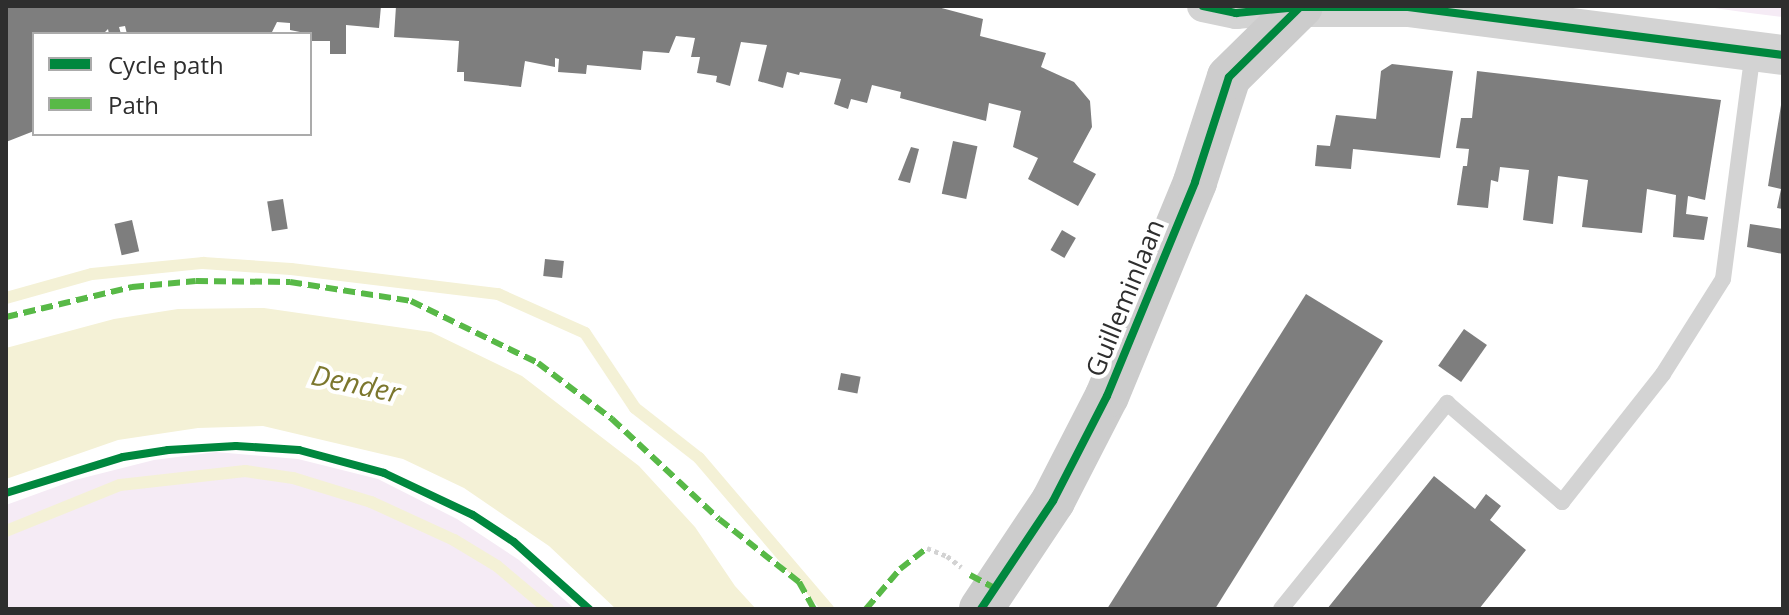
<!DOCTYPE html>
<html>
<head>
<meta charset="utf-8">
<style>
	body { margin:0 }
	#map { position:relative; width:1789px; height:615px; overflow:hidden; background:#fff; font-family:"Open Sans",sans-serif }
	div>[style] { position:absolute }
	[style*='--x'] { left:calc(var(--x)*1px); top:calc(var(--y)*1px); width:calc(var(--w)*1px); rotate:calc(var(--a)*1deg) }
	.green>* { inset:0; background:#f5ebf5 }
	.water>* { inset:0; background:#f4f1d6 }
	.stream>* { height:12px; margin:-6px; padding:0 6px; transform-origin:6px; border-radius:6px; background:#f4f1d6 }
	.building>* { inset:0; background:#7e7e7e; transform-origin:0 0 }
	.path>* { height:5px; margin-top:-2.5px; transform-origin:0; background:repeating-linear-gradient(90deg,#d3d3d3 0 4px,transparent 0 8px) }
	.service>* { height:16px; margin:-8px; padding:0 8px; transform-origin:8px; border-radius:8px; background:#d3d3d3 }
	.minor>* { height:32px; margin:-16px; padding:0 16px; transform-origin:16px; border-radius:16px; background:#d3d3d3 }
	.tertiary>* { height:40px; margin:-20px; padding:0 20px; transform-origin:20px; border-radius:20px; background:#d3d3d3 }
	.secondary>* { height:44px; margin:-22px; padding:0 22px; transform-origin:22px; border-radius:22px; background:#ccc }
	.quiet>* { height:6px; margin-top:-3px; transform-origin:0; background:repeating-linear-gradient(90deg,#58b947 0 12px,transparent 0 18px) }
	.cycleway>* { height:8px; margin:-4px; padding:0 4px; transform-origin:4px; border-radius:4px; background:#00873e }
	span { translate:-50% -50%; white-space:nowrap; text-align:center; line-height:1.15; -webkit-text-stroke:8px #fff; paint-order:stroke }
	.street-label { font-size:26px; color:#2e2e2e }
	.water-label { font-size:28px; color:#7c772e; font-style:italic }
	.frame { position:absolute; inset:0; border:8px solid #2e2e2e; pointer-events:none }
	.legend { position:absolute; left:32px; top:32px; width:280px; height:104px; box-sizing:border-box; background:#fff; border:2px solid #ababab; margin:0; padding:10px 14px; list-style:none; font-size:24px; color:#2e2e2e }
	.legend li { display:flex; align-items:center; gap:16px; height:40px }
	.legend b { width:40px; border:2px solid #ababab }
</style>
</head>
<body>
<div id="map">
	<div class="green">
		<i style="clip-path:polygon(1700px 6px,1783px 6px,1783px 17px,1750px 13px)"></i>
		<i style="clip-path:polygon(216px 452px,298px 459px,378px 479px,457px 519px,519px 560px,575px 609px,6px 609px,6px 505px,75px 480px,154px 460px)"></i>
	</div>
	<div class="water">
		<i style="clip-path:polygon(264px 308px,431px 332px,522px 376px,639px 466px,695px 527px,735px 586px,756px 609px,616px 609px,549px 546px,464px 488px,403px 459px,263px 426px,198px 428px,118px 440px,6px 479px,6px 348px,114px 319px,178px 309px)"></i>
	</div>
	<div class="stream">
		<i style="--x:6;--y:298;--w:89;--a:-15.6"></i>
		<i style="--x:92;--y:274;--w:112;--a:-5.7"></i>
		<i style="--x:203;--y:263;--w:88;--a:3.9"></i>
		<i style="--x:291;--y:269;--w:209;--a:6.9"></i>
		<i style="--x:498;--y:294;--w:95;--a:24.1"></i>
		<i style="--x:585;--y:333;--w:90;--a:56.3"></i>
		<i style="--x:635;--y:408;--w:81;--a:38"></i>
		<i style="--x:699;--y:458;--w:199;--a:49.5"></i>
		<i style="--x:6;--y:531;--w:123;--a:-22"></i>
		<i style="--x:120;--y:485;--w:126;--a:-6.4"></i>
		<i style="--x:245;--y:471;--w:49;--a:8.3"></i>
		<i style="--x:293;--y:478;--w:82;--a:17.1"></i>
		<i style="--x:371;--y:502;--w:91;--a:24.6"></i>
		<i style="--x:454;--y:540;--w:50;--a:31.2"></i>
		<i style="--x:497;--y:566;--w:67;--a:40.1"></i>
	</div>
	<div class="building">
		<i style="clip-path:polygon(6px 6px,381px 6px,379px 28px,346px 25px,346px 54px,330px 54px,330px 41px,310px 41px,310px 34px,290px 30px,290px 23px,277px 22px,271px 34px,127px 34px,125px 26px,119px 27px,121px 34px,109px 34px,108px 29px,103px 34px,34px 34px,34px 131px,6px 142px)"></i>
		<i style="clip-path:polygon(396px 6px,934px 6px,983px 19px,980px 36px,1046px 53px,1041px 67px,1074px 82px,1090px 101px,1092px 127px,1073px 162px,1096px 174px,1078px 206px,1028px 179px,1038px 158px,1013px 147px,1021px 111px,989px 103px,986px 121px,900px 98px,901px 92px,872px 85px,867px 103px,851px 99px,848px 109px,834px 104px,841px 79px,800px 72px,799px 75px,787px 72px,783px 88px,758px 81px,767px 45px,741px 42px,730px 86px,716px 82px,717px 76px,697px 73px,700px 57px,691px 57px,695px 38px,676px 36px,669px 53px,643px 51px,641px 70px,587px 65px,586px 74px,558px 72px,559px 59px,555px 58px,555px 67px,525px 61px,521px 87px,464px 81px,464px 72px,457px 72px,459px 41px,394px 37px)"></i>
		<i style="clip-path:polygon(1392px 64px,1453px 71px,1440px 158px,1353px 149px,1351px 169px,1315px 166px,1317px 145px,1330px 146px,1336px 115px,1376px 119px,1381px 71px)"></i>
		<i style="clip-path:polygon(1477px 71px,1721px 100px,1705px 200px,1688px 196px,1686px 214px,1708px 217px,1704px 240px,1673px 237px,1676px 195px,1647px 189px,1642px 233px,1582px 227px,1588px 180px,1558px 176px,1553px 224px,1523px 220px,1529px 170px,1500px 167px,1498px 182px,1491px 180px,1488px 208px,1457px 205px,1463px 166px,1467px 166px,1469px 149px,1456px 148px,1461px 118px,1472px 118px)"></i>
		<i style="clip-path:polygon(1781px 105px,1783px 105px,1783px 209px,1777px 208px,1781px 189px,1768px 186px)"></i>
		<i style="left:953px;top:141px;width:25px;height:54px;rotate:12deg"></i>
		<i style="clip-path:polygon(911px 147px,919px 149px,910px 183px,898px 180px)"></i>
		<i style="left:283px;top:199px;width:30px;height:16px;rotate:81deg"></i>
		<i style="left:132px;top:220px;width:32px;height:18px;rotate:77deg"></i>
		<i style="clip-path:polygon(1750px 224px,1783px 229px,1783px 254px,1747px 247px)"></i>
		<i style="left:1062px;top:230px;width:16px;height:23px;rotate:30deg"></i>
		<i style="left:545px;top:259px;width:19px;height:17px;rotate:6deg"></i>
		<i style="clip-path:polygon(1306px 294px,1383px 341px,1215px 609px,1107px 609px)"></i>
		<i style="left:1464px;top:329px;width:28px;height:45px;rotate:35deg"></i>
		<i style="left:841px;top:373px;width:20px;height:17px;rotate:11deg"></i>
		<i style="clip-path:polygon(1434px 476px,1475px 509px,1486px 494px,1501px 506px,1490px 520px,1526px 550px,1479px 609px,1327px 609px)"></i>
	</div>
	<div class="path">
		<i style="--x:927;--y:548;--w:22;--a:22"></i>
		<i style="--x:947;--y:556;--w:18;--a:38"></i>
	</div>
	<div class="service">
		<i style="--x:1281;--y:609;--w:265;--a:-51.1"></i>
		<i style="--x:1447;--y:403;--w:152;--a:40.7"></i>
		<i style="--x:1562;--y:502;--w:163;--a:-51.7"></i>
		<i style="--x:1663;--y:374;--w:112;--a:-57.7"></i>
		<i style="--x:1723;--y:279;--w:229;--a:-82.5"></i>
	</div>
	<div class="minor">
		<i style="--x:1203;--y:6;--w:34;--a:12"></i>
		<i style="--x:1236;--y:13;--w:63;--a:-5.4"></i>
	</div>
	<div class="tertiary">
		<i style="--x:1299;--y:7;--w:109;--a:0"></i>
		<i style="--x:1408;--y:7;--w:378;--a:7.3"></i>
	</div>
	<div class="secondary">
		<i style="--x:981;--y:609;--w:130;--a:-56.3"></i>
		<i style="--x:1053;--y:501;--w:118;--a:-62.8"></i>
		<i style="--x:1107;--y:396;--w:231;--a:-67.6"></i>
		<i style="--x:1195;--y:182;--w:110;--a:-72.1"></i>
		<i style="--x:1229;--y:77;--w:101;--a:-44.6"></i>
	</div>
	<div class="quiet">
		<i style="--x:6;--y:317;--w:130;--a:-13.4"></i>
		<i style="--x:132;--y:287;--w:64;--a:-5.4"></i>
		<i style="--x:196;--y:281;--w:94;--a:0.6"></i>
		<i style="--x:290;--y:282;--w:122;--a:8.9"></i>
		<i style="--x:411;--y:301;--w:141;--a:26"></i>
		<i style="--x:538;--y:363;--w:93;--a:37.1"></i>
		<i style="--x:612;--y:419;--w:146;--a:43.1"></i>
		<i style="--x:719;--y:519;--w:102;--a:38.2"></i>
		<i style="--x:799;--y:582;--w:31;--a:61"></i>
		<i style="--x:970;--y:575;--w:27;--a:28"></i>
		<i style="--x:866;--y:609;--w:52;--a:-49.6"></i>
		<i style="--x:900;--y:569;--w:34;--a:-38"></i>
	</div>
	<div class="cycleway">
		<i style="--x:1203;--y:6;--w:34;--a:12"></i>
		<i style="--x:1236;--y:13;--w:63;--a:-5.4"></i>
		<i style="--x:1299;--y:7;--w:109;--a:0"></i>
		<i style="--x:1408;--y:7;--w:378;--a:7.3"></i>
		<i style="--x:6;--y:493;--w:122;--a:-17.1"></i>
		<i style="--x:123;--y:457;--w:46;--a:-8.8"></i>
		<i style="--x:168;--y:450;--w:68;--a:-3.4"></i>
		<i style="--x:236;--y:446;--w:63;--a:3.6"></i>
		<i style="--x:299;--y:450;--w:88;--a:15.1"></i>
		<i style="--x:384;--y:473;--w:98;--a:25.3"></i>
		<i style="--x:473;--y:515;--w:49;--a:33.4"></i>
		<i style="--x:514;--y:542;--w:101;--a:41.8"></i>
		<i style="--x:981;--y:609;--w:130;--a:-56.3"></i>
		<i style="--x:1053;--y:501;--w:118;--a:-62.8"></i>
		<i style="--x:1107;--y:396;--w:231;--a:-67.6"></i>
		<i style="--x:1195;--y:182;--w:110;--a:-72.1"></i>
		<i style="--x:1229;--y:77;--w:101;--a:-44.6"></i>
	</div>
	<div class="street-label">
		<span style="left:1125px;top:298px;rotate:-68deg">Guilleminlaan</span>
	</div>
	<div class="water-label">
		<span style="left:356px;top:383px;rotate:12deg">Dender</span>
	</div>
	<div class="frame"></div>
	<ul class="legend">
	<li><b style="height:10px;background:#00873e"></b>Cycle path</li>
	<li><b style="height:10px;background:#58b947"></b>Path</li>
	</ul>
</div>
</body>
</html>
